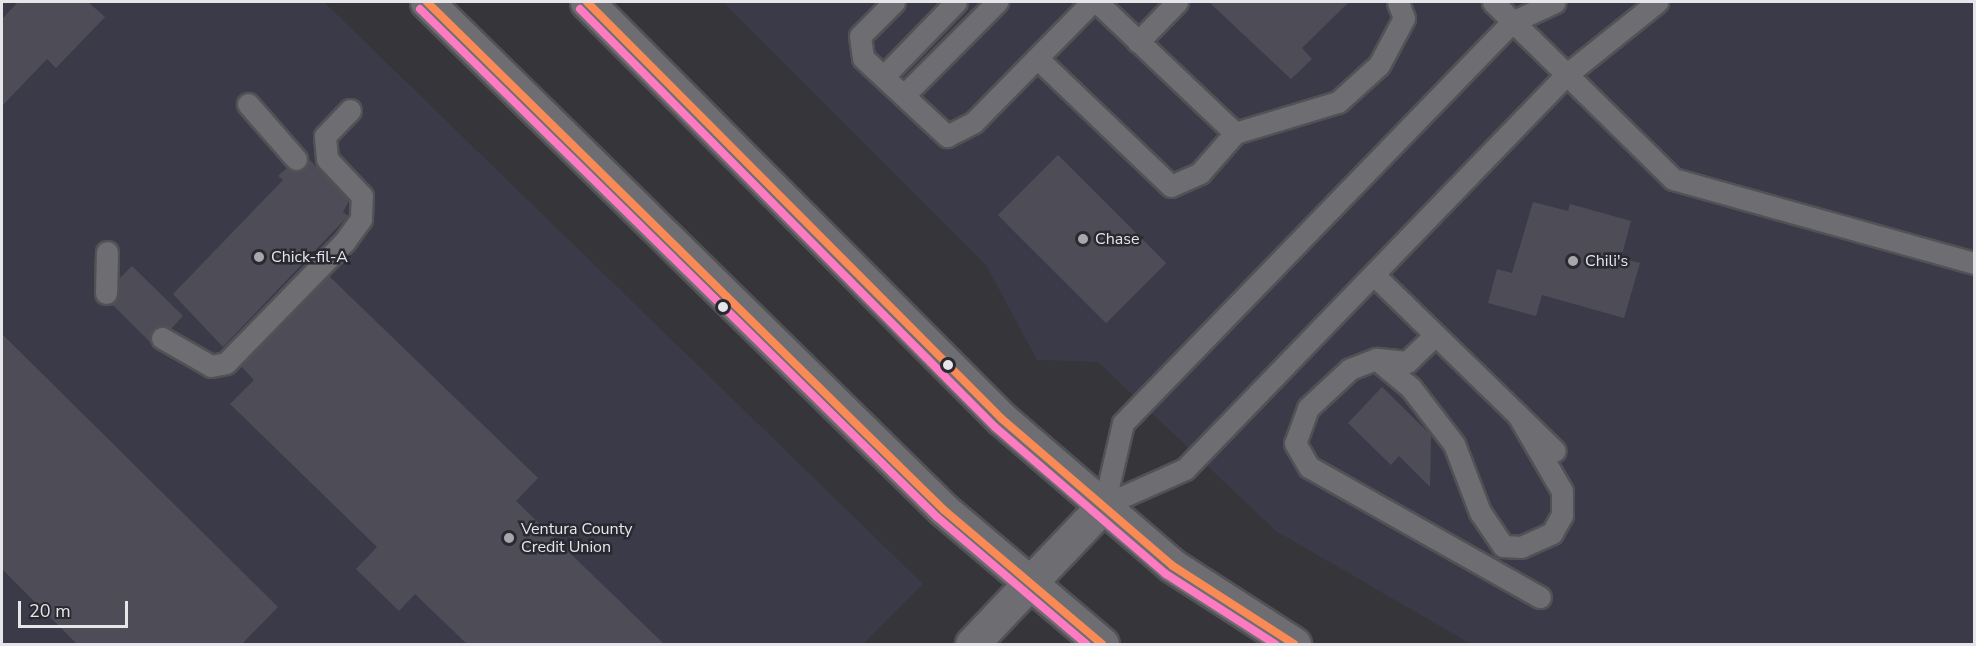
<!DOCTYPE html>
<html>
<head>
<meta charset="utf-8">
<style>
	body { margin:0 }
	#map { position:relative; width:1976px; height:646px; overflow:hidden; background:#35353a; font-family:"Nunito Sans",sans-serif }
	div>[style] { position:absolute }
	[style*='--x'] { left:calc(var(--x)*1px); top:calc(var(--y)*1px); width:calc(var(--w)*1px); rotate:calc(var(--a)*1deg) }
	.built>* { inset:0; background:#3b3a48 }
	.building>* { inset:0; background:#4e4d57; transform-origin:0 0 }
	.roads { filter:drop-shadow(2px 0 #525256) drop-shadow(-2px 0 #525256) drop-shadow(0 2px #525256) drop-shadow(0 -2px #525256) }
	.service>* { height:21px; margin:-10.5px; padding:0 10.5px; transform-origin:10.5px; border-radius:10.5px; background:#6e6e72 }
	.minor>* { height:33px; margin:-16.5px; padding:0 16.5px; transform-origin:16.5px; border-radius:16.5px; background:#6e6e72 }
	.secondary>* { height:33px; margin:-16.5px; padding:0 16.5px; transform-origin:16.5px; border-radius:16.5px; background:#6e6e72 }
	.bus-1>* { height:8px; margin:-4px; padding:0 4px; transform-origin:4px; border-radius:4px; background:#f98a56 }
	.bus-2>* { height:8px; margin:-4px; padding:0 4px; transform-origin:4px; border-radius:4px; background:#fe7ac1 }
	.dots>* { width:16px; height:16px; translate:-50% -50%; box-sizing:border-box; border:3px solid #292931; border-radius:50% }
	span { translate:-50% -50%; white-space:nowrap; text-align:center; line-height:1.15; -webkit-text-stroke:5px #292931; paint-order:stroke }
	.poi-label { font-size:16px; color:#e5e5ea }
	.left { translate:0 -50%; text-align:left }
	.frame { position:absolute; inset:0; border:3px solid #e5e5ea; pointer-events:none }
	.scale { position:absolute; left:18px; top:601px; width:110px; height:27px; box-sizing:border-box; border:3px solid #e5e5ea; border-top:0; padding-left:8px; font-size:18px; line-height:21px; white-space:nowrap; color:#e5e5ea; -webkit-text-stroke:4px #292931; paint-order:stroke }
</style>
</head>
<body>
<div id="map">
	<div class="built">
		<i style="clip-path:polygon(2px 2px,324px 2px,923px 584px,863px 644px,2px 644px)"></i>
		<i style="clip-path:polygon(723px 2px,1974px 2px,1974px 644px,1471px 644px,1276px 531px,1098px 362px,1037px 360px,986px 265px)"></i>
	</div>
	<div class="building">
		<i style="clip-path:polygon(18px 2px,88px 2px,105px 17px,56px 68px,47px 59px,2px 106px,2px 19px)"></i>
		<i style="clip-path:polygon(1209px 2px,1349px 2px,1302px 48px,1312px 59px,1291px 79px)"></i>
		<i style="left:1058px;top:155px;width:153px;height:85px;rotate:45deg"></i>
		<i style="clip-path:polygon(308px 158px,349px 201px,343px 212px,348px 216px,223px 347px,173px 294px,283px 180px,278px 176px,287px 168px,299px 171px)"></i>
		<i style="clip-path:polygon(1533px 202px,1568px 211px,1570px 204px,1631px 221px,1621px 258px,1640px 263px,1624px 318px,1542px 295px,1536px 316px,1488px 303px,1497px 269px,1512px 273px)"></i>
		<i style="clip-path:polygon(132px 266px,183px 316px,171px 329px,155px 327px,150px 342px,112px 304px,119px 279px)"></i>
		<i style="clip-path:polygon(329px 276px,538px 478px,516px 501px,665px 645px,468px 645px,415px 594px,399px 611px,356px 569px,377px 547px,230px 404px,254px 380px,241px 366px)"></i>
		<i style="clip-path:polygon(2px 334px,278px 607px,241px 645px,78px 645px,2px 569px)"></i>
		<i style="clip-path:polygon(1382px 387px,1431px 435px,1430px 487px,1399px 456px,1391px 465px,1348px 423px)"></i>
	</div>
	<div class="roads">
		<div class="service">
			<i style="--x:894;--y:2;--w:48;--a:135"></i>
			<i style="--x:860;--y:36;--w:22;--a:82"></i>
			<i style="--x:863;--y:58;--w:115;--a:42.9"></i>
			<i style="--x:947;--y:136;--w:30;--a:-27"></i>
			<i style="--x:974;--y:122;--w:168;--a:-45.5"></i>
			<i style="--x:1097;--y:2;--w:190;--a:43.5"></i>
			<i style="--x:1493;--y:2;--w:252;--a:44.5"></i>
			<i style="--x:1673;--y:179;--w:313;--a:15.6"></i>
			<i style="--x:1138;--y:42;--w:56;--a:-45.7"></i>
			<i style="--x:1037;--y:58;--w:185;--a:43.7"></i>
			<i style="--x:1171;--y:186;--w:32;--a:-24"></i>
			<i style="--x:1200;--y:173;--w:53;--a:-48.8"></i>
			<i style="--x:1235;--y:133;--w:108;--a:-16.8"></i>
			<i style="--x:1338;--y:102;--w:55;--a:-42.1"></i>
			<i style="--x:1379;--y:65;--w:53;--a:-62"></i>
			<i style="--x:1404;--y:18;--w:17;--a:-111"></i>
			<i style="--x:884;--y:76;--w:103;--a:-45.8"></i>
			<i style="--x:904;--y:95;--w:132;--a:-45"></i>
			<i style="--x:248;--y:104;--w:73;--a:48.9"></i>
			<i style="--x:1374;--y:275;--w:252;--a:44.2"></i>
			<i style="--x:106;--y:293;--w:41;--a:-88.6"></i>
			<i style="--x:1435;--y:335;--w:39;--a:136"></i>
			<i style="--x:1407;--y:362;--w:31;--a:-174"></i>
			<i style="--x:1376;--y:359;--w:28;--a:159"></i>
			<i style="--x:1350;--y:369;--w:57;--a:137.1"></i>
			<i style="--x:1308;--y:408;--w:37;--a:110"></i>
			<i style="--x:1295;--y:443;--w:28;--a:60"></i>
			<i style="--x:1309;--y:467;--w:265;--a:29.4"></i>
			<i style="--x:162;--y:338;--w:56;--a:29.7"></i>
			<i style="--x:211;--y:366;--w:15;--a:-11"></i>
			<i style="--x:226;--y:363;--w:170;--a:-45.7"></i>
			<i style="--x:345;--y:241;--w:27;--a:-54"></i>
			<i style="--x:361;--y:219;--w:23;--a:-88"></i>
			<i style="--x:362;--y:196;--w:51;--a:-133.4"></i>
			<i style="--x:327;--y:159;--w:23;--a:-95"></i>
			<i style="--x:325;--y:136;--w:36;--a:-46"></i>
			<i style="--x:1376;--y:359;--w:45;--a:39.6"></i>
			<i style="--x:1411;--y:388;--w:71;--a:52.5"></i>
			<i style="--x:1454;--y:444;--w:73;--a:69.1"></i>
			<i style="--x:1480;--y:512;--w:41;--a:55.9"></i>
			<i style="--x:1503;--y:546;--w:18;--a:3"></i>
			<i style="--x:1521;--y:547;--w:34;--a:-24"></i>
			<i style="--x:1552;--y:533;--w:21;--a:-61"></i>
			<i style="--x:1562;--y:515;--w:24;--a:-90"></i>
			<i style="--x:1562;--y:491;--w:88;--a:-120.1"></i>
			<i style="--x:1104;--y:505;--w:89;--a:-24"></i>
			<i style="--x:1185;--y:469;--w:548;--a:-45.96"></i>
			<i style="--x:1566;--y:75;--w:117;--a:-38.7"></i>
			<i style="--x:1104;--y:505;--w:84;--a:-77"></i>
			<i style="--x:1123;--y:423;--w:559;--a:-45.87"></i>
			<i style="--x:1512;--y:22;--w:47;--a:-24.9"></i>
		</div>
		<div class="minor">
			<i style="--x:972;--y:644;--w:192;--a:-46.5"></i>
		</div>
		<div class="secondary">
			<i style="--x:427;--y:2;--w:725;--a:44.5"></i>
			<i style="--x:944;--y:510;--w:207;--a:40.3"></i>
			<i style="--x:587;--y:2;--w:588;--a:45.14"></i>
			<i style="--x:1002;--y:419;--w:225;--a:40.7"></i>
			<i style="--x:1173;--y:566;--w:144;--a:32.8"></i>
		</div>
	</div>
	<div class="bus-1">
		<i style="--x:427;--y:2;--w:725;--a:44.5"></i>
		<i style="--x:944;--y:510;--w:207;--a:40.3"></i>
		<i style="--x:587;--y:2;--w:588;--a:45.14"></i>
		<i style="--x:1002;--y:419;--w:225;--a:40.7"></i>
		<i style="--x:1173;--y:566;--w:144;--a:32.8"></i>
	</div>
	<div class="bus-2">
		<i style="--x:420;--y:9;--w:725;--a:44.5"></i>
		<i style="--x:937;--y:517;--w:196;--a:40.4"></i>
		<i style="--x:580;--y:9;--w:589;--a:45.21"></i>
		<i style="--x:995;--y:427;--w:225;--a:40.7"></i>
		<i style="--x:1166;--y:574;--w:130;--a:32.7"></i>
	</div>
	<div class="dots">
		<i style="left:1083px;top:239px;background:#a7a7ac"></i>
		<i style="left:259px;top:257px;background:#a7a7ac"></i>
		<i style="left:1573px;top:261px;background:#a7a7ac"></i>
		<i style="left:723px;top:307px;background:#e5e5ea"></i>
		<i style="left:948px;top:365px;background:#e5e5ea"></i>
		<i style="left:509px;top:538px;background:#a7a7ac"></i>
	</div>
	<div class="poi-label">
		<span class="left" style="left:1095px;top:239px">Chase</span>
		<span class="left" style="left:271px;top:257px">Chick-fil-A</span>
		<span class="left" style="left:1585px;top:261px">Chili's</span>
		<span class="left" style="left:521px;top:538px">Ventura County<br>Credit Union</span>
	</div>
	<div class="frame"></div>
	<div class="scale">20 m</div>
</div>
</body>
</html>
